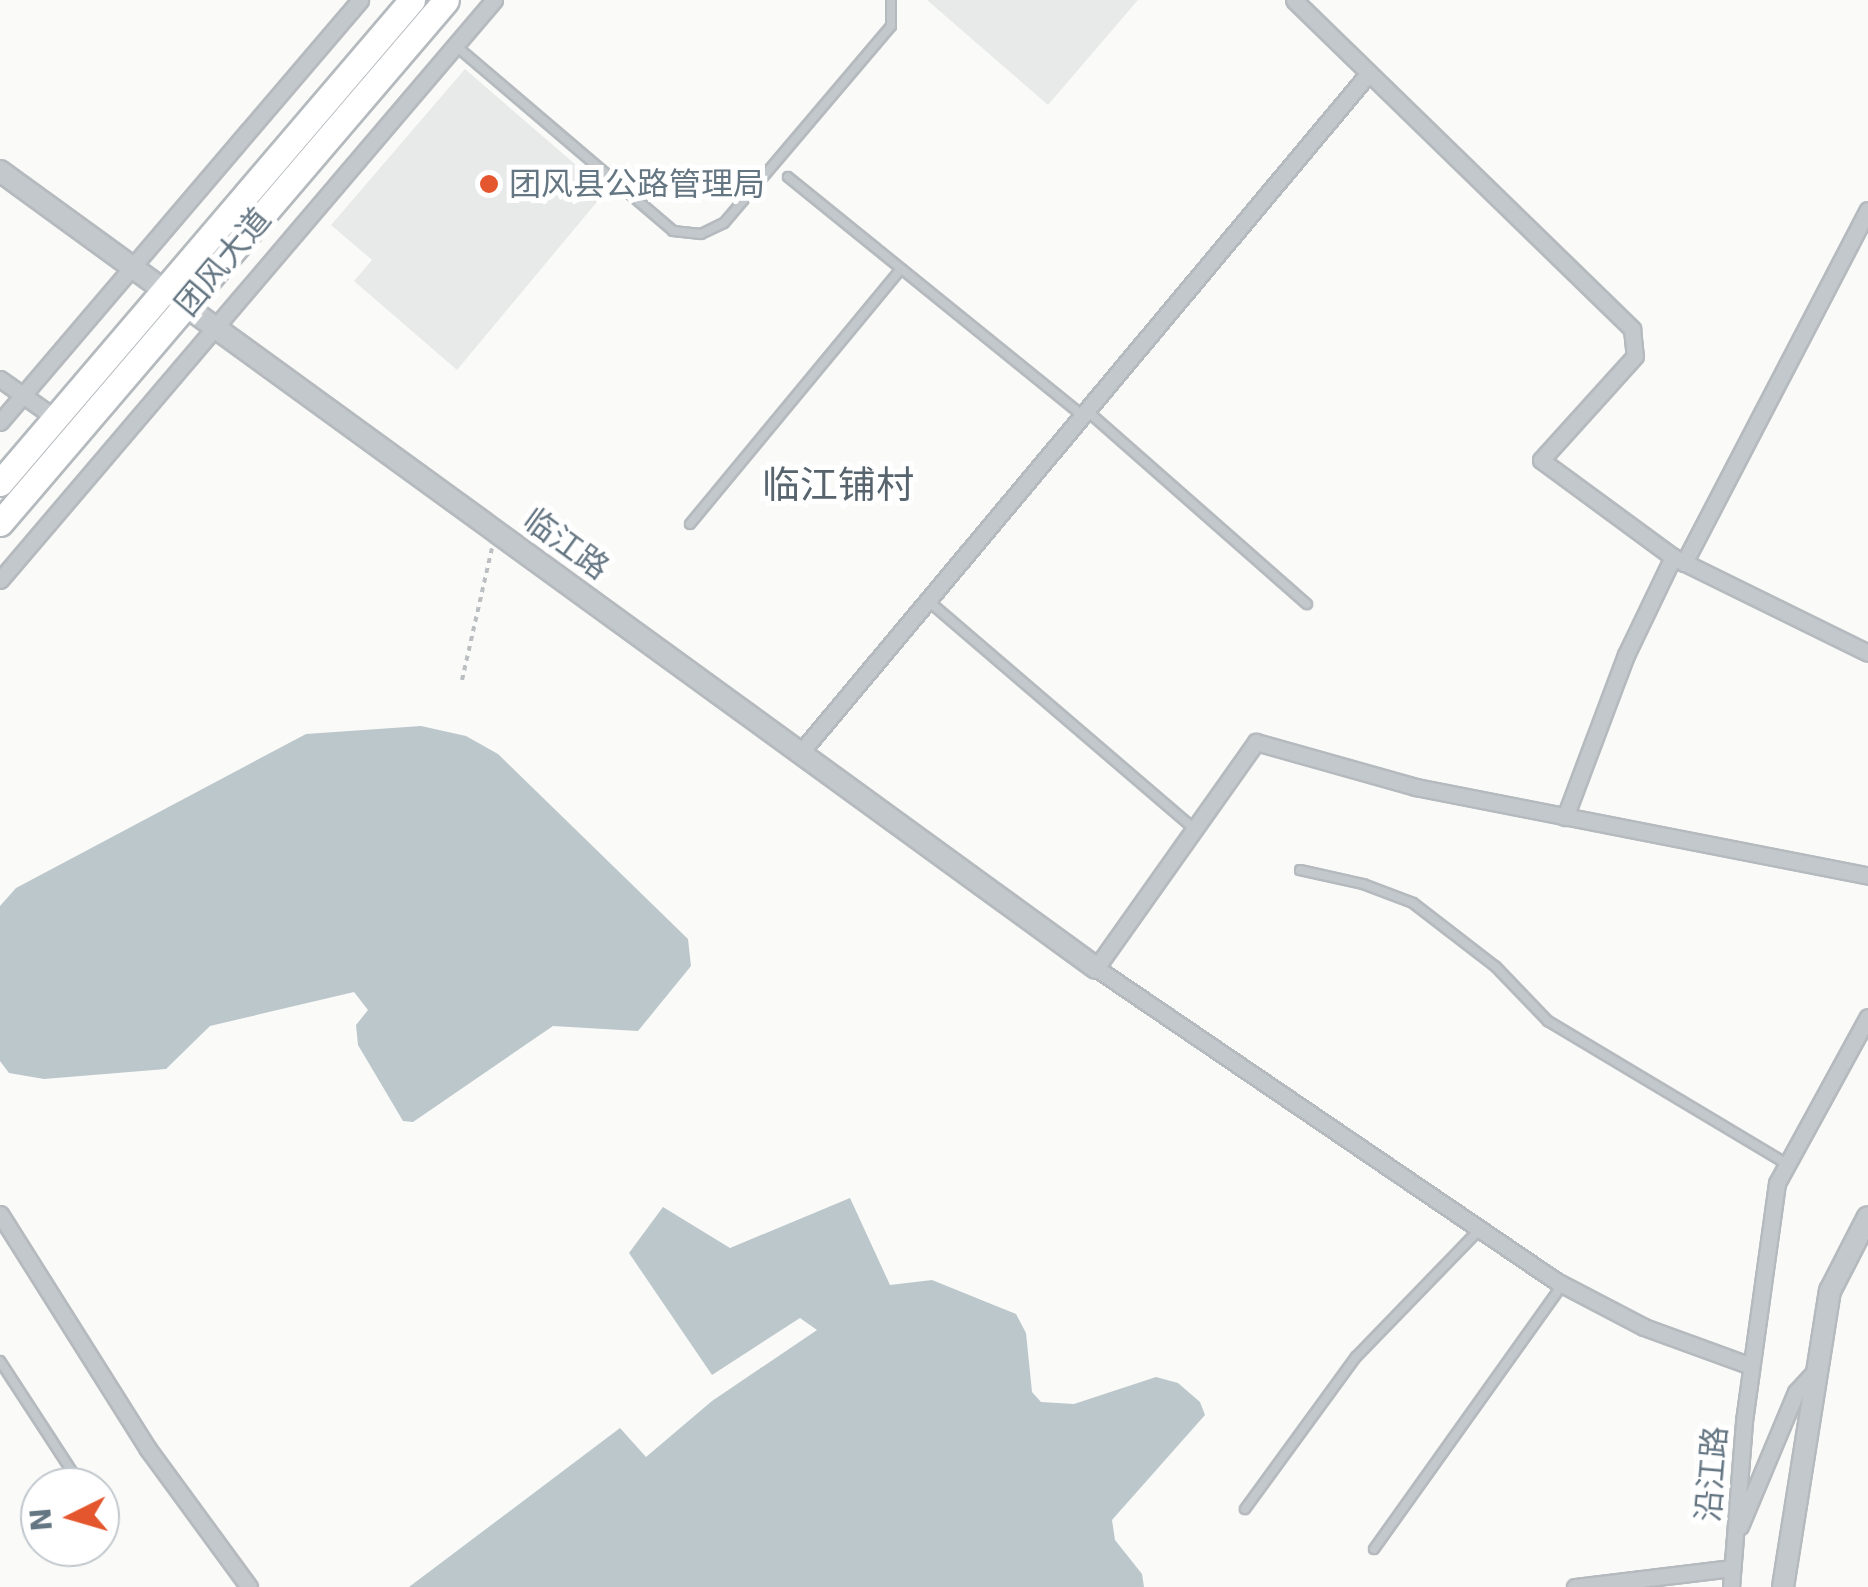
<!DOCTYPE html>
<html>
<head>
<meta charset="utf-8">
<style>
	body { margin:0 }
	#map { position:relative; width:1868px; height:1587px; overflow:hidden; background:#fafaf8; font-family:"DejaVu Sans","Noto Sans SC",sans-serif }
	div>[style] { position:absolute }
	[style*='--x'] { left:calc(var(--x)*1px); top:calc(var(--y)*1px); width:calc(var(--w)*1px); rotate:calc(var(--a)*1deg) }
	.built>* { inset:0; background:#e8e9e9 }
	.water>* { inset:0; background:#bbc7cb }
	.path>* { height:4px; margin-top:-2px; transform-origin:0; background:repeating-linear-gradient(90deg,#bbbfc2 0 5px,transparent 0 10px) }
	.roads { filter:drop-shadow(2px 0 #b5babe) drop-shadow(-2px 0 #b5babe) drop-shadow(0 2px #b5babe) drop-shadow(0 -2px #b5babe) }
	.service>* { height:8px; margin:-4px; padding:0 4px; transform-origin:4px; border-radius:4px; background:#c3c8cc }
	.minor>* { height:15px; margin:-7.5px; padding:0 7.5px; transform-origin:7.5px; border-radius:7.5px; background:#c3c8cc }
	.tertiary>* { height:20px; margin:-10px; padding:0 10px; transform-origin:10px; border-radius:10px; background:#c3c8cc }
	.primary>* { height:25px; margin:-12.5px; padding:0 12.5px; transform-origin:12.5px; border-radius:12.5px; background:#fff }
	.dots>* { width:28px; height:28px; translate:-50% -50%; box-sizing:border-box; border:5px solid #fff; border-radius:50% }
	span { translate:-50% -50%; white-space:nowrap; text-align:center; line-height:1.15; -webkit-text-stroke:10px #fff; paint-order:stroke }
	.poi-label { font-size:32px; color:#657683 }
	.left { translate:0 -50%; text-align:left }
	.street-label { font-size:32px; color:#657683 }
	.quarter-label { font-size:38px; color:#57646e }
	.north { position:absolute; left:20px; top:1467px; width:100px; height:100px; box-sizing:border-box; background:#fff; border:2px solid #c1c8cd; border-radius:50%; rotate:265deg; font-size:28px; font-weight:700; line-height:40px; text-align:center; color:#657683 }
	.north::after { content:''; display:block; margin:auto; width:35px; height:45px; background:#e4572e; clip-path:polygon(50% 0,100% 100%,50% 72%,0 100%) }
</style>
</head>
<body>
<div id="map">
	<div class="built">
		<i style="clip-path:polygon(927px 0,1138px 0,1048px 105px)"></i>
		<i style="clip-path:polygon(465px 69px,606px 191px,457px 370px,354px 281px,372px 260px,331px 225px)"></i>
	</div>
	<div class="water">
		<i style="clip-path:polygon(421px 726px,466px 736px,498px 754px,688px 939px,691px 966px,638px 1031px,553px 1026px,413px 1122px,403px 1121px,358px 1045px,356px 1025px,368px 1010px,354px 992px,210px 1026px,166px 1069px,44px 1079px,9px 1073px,0 1061px,0 906px,16px 888px,306px 734px)"></i>
		<i style="clip-path:polygon(850px 1198px,890px 1285px,932px 1280px,1016px 1314px,1026px 1333px,1032px 1392px,1041px 1402px,1074px 1404px,1156px 1377px,1178px 1383px,1200px 1402px,1205px 1415px,1112px 1520px,1115px 1540px,1142px 1574px,1144px 1587px,409px 1587px,620px 1428px,646px 1457px,712px 1401px,817px 1330px,800px 1318px,712px 1375px,629px 1253px,663px 1207px,730px 1248px)"></i>
	</div>
	<div class="path">
		<i style="--x:462;--y:680;--w:135;--a:-77.2"></i>
	</div>
	<div class="roads">
		<div class="service">
			<i style="--x:456;--y:46;--w:285;--a:40.4"></i>
			<i style="--x:673;--y:231;--w:28;--a:6"></i>
			<i style="--x:701;--y:234;--w:25;--a:-26"></i>
			<i style="--x:724;--y:223;--w:258;--a:-49.7"></i>
			<i style="--x:891;--y:26;--w:26;--a:-90"></i>
			<i style="--x:788;--y:177;--w:378;--a:39"></i>
			<i style="--x:1086;--y:410;--w:294;--a:41.3"></i>
			<i style="--x:690;--y:524;--w:331;--a:-50.4"></i>
			<i style="--x:926;--y:599;--w:353;--a:40.6"></i>
			<i style="--x:1300;--y:870;--w:65;--a:12.5"></i>
			<i style="--x:1363;--y:884;--w:53;--a:20.8"></i>
			<i style="--x:1413;--y:903;--w:105;--a:37.6"></i>
			<i style="--x:1496;--y:967;--w:75;--a:46.1"></i>
			<i style="--x:1548;--y:1021;--w:275;--a:30.9"></i>
			<i style="--x:0;--y:1361;--w:150;--a:56.9"></i>
			<i style="--x:1245;--y:1509;--w:188;--a:-53.9"></i>
			<i style="--x:1356;--y:1357;--w:177;--a:-45.9"></i>
			<i style="--x:100;--y:1515;--w:17;--a:57"></i>
			<i style="--x:1374;--y:1549;--w:325;--a:-54.5"></i>
		</div>
		<div class="minor">
			<i style="--x:1294;--y:0;--w:472;--a:44.2"></i>
			<i style="--x:1632;--y:329;--w:27;--a:84"></i>
			<i style="--x:1635;--y:356;--w:140;--a:132.1"></i>
			<i style="--x:1541;--y:460;--w:164;--a:36.3"></i>
			<i style="--x:1673;--y:557;--w:217;--a:26.2"></i>
			<i style="--x:0;--y:379;--w:67;--a:35.3"></i>
			<i style="--x:0;--y:422;--w:555;--a:-49.53"></i>
			<i style="--x:1684;--y:563;--w:398;--a:-62.5"></i>
			<i style="--x:0;--y:580;--w:762;--a:-49.58"></i>
			<i style="--x:801;--y:752;--w:885;--a:-50.09"></i>
			<i style="--x:1565;--y:817;--w:173;--a:-69.4"></i>
			<i style="--x:1626;--y:655;--w:109;--a:-64.4"></i>
			<i style="--x:0;--y:1214;--w:278;--a:57.8"></i>
			<i style="--x:148;--y:1449;--w:171;--a:53.8"></i>
			<i style="--x:1751;--y:1366;--w:114;--a:-160"></i>
			<i style="--x:1644;--y:1327;--w:99;--a:-152.4"></i>
			<i style="--x:1556;--y:1281;--w:556;--a:-145.77"></i>
			<i style="--x:1096;--y:968;--w:277;--a:-54.7"></i>
			<i style="--x:1256;--y:742;--w:166;--a:15.7"></i>
			<i style="--x:1416;--y:787;--w:461;--a:11.1"></i>
			<i style="--x:1740;--y:1526;--w:145;--a:-67.3"></i>
			<i style="--x:1796;--y:1392;--w:23;--a:-47"></i>
			<i style="--x:1575;--y:1587;--w:157;--a:-6.9"></i>
			<i style="--x:1731;--y:1587;--w:167;--a:-85.5"></i>
			<i style="--x:1744;--y:1421;--w:240;--a:-82.1"></i>
			<i style="--x:1777;--y:1183;--w:189;--a:-61.3"></i>
		</div>
		<div class="tertiary">
			<i style="--x:0;--y:171;--w:1355;--a:36.02"></i>
			<i style="--x:1783;--y:1587;--w:300;--a:-81"></i>
			<i style="--x:1830;--y:1291;--w:83;--a:-62.8"></i>
		</div>
		<div class="primary">
			<i style="--x:0;--y:483;--w:635;--a:-49.54"></i>
			<i style="--x:0;--y:523;--w:687;--a:-49.54"></i>
		</div>
	</div>
	<div class="dots">
		<i style="left:489px;top:184px;background:#e4572e"></i>
	</div>
	<div class="poi-label">
		<span class="left" style="left:509px;top:184px">团风县公路管理局</span>
	</div>
	<div class="street-label">
		<span style="left:223px;top:262px;rotate:-50deg">团风大道</span>
		<span style="left:566px;top:544px;rotate:36deg">临江路</span>
		<span style="left:1712px;top:1474px;rotate:-85deg">沿江路</span>
	</div>
	<div class="quarter-label">
		<span style="left:838px;top:486px">临江铺村</span>
	</div>
	<div class="north">N</div>
</div>
</body>
</html>
